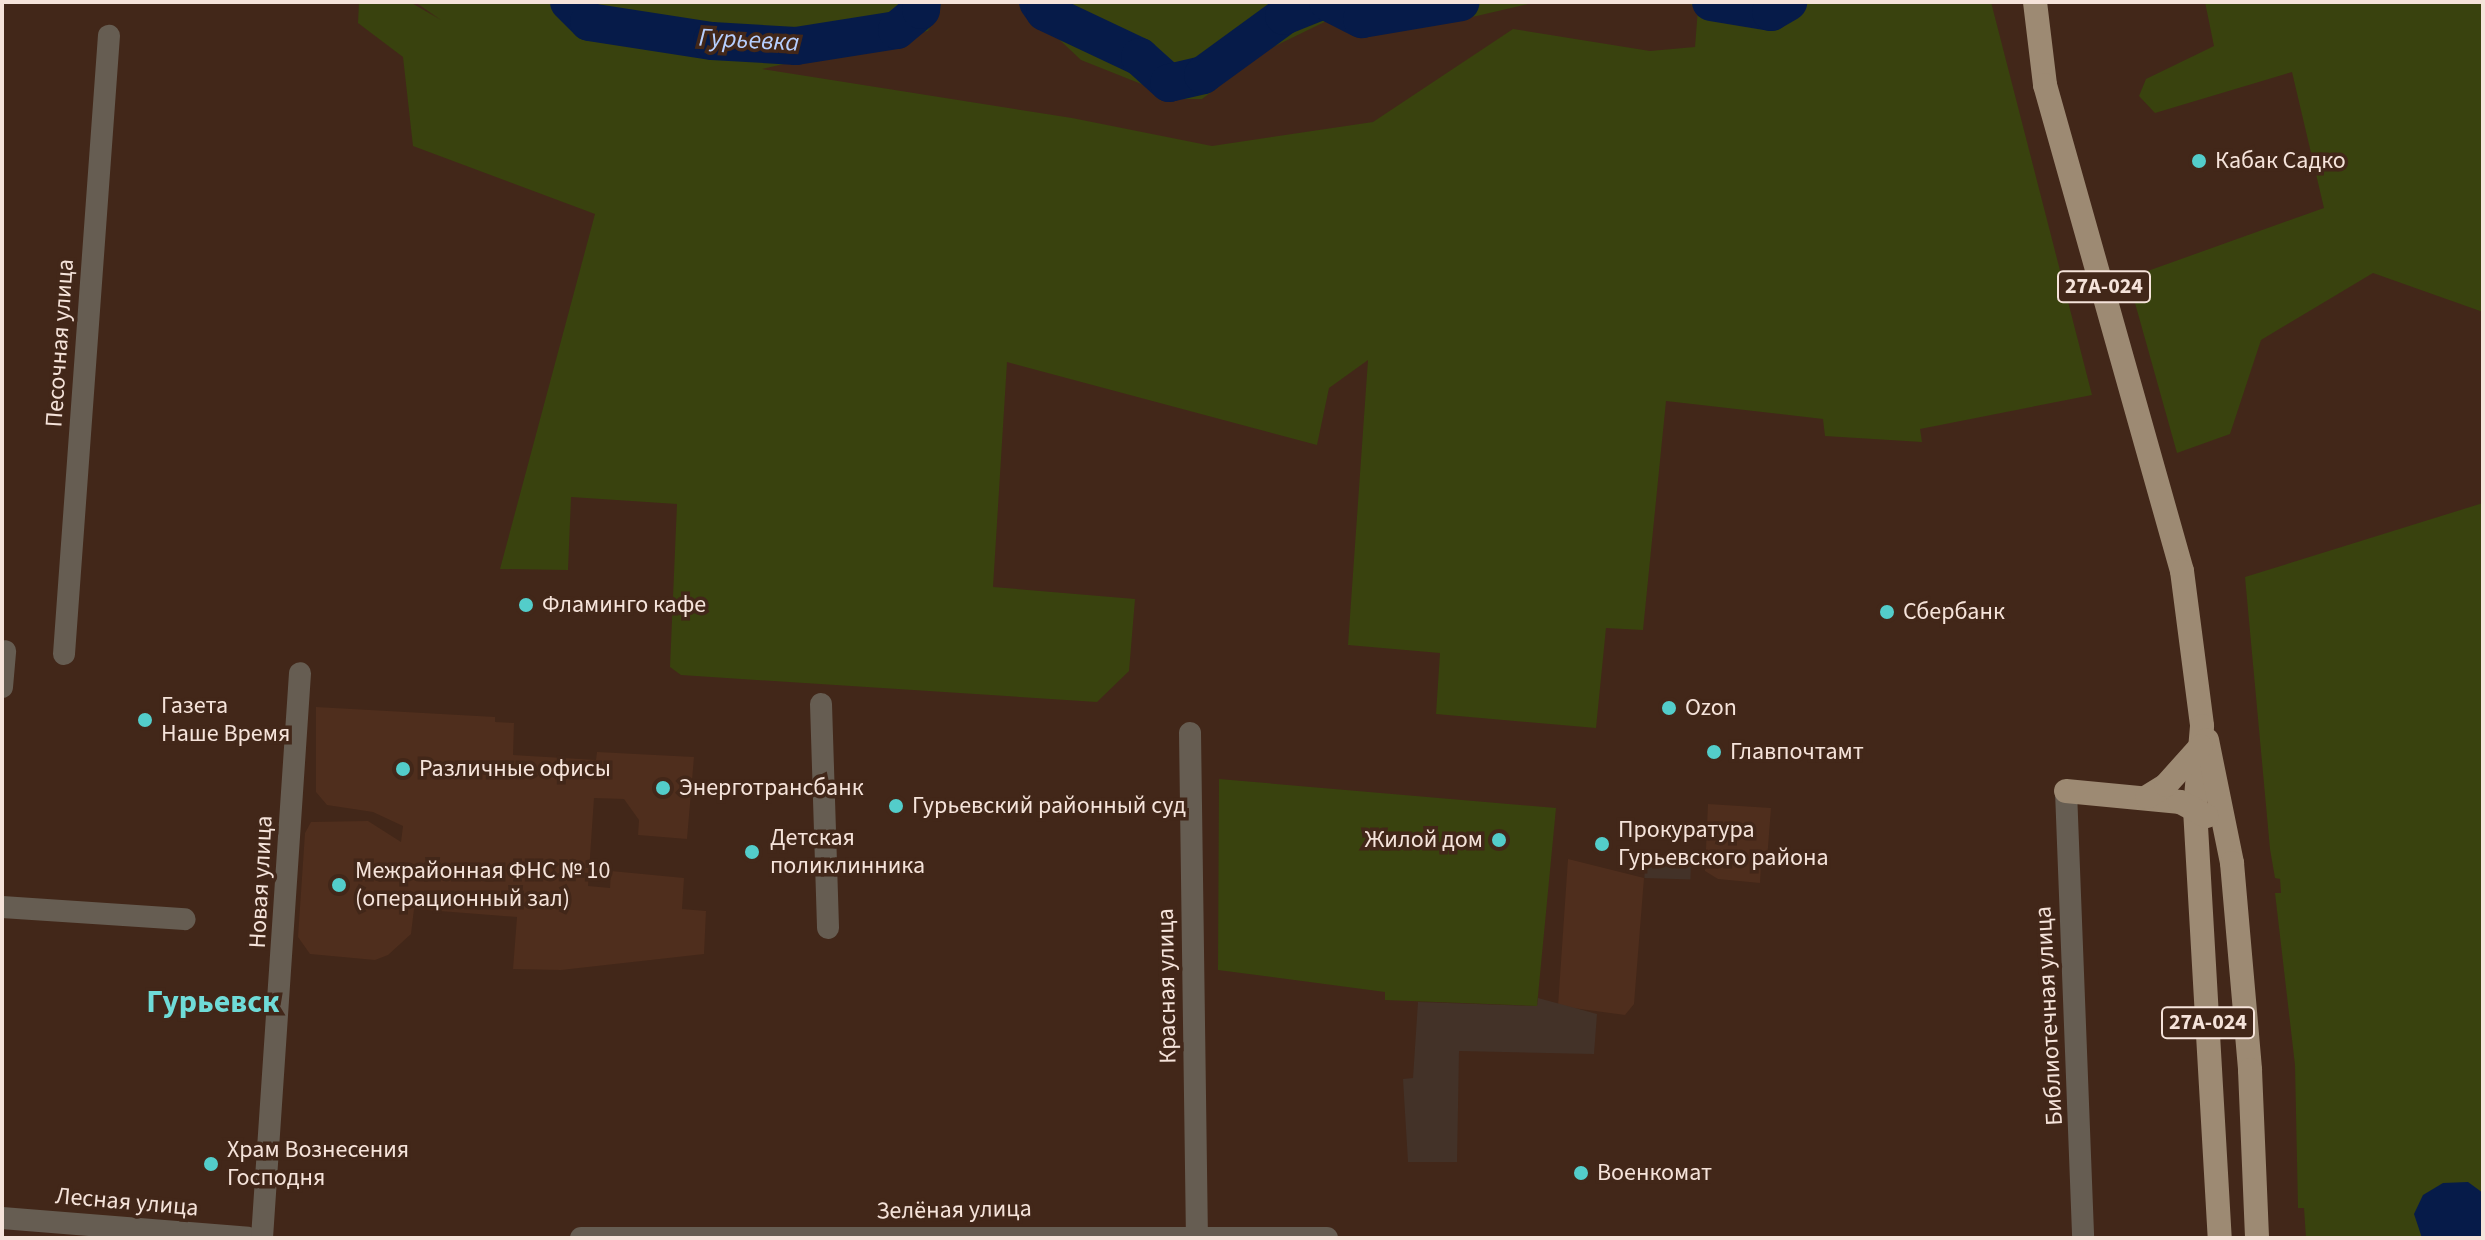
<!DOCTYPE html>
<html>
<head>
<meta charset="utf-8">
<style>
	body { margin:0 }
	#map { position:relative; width:2485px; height:1240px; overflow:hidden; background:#422719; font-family:"Source Sans 3",sans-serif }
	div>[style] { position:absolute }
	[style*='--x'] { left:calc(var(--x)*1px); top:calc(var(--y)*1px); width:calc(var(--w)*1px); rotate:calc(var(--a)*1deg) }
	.built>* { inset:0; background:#4f2e1d }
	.industrial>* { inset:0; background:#433228; transform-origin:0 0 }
	.green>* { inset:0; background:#39420e }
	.water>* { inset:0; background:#061b49 }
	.river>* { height:38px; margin:-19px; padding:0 19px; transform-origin:19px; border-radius:19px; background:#061b49 }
	.minor>* { height:22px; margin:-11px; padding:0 11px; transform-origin:11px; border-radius:11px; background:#665d52 }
	.major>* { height:24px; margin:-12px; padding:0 12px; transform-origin:12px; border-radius:12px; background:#9d8a73 }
	.dots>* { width:22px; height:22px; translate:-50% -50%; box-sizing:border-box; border:4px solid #422719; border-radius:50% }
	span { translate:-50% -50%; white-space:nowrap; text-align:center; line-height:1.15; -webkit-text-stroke:7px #422719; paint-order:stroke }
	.shield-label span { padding:2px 6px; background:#422719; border:2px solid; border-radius:6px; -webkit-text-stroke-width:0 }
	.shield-label { font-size:22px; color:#f5e3da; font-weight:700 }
	.poi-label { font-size:24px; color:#f5e3da }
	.left { translate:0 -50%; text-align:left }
	.right { translate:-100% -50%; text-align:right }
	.street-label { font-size:24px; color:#f5e3da }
	.water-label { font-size:26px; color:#b6cfff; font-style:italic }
	.district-label { font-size:32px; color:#6fdcd8; font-weight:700 }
	.frame { position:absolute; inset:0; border:4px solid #f5e3da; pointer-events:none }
</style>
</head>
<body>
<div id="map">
	<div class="built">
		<i style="clip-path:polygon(316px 707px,495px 717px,495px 722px,514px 723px,513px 755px,596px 760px,597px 752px,694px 757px,687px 839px,638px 835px,639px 820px,624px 799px,594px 798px,588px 886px,610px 888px,611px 871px,684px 878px,682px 909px,706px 911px,704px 954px,561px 970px,513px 969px,517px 917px,414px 909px,411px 934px,388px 955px,375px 960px,310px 954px,298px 937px,305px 833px,311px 822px,368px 821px,401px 842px,403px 826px,373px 812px,327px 805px,316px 792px)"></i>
		<i style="clip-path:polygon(1708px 804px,1771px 808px,1767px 860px,1761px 864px,1760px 883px,1718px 879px,1705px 871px)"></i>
		<i style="clip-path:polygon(1568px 859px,1644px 878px,1634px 1004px,1625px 1015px,1558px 1006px)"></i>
	</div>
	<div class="industrial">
		<i style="left:1645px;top:861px;width:46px;height:17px;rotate:2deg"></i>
		<i style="clip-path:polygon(1538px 998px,1597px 1014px,1594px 1054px,1459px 1051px,1457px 1162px,1408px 1162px,1403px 1079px,1413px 1078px,1418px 1002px,1537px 1006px)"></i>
	</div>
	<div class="green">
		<i style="clip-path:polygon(359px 2px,410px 2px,441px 20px,415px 2px,942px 2px,928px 31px,762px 69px,1072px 118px,1212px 146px,1373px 122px,1513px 29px,1650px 51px,1695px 47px,1698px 8px,1686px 2px,1991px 2px,2092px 395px,1920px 429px,1922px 442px,1825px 436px,1823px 419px,1666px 401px,1643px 630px,1606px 628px,1596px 728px,1436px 714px,1440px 653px,1348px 645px,1368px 360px,1329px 388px,1317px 445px,1007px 362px,993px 587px,1135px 599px,1129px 671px,1097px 702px,681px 675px,670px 667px,677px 504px,571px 497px,568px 570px,500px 569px,595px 214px,413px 146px,403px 57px,358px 23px)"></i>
		<i style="clip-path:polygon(1029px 2px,1537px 2px,1455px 21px,1365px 25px,1343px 13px,1267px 50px,1202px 99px,1179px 99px,1081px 60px,1047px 28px)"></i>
		<i style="clip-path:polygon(2205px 2px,2483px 2px,2483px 312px,2373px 273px,2261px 340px,2230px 434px,2177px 453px,2128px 278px,2324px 208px,2292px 72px,2155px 113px,2139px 96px,2146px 79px,2214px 46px)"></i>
		<i style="clip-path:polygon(2483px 503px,2483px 1238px,2306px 1238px,2304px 1208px,2298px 1208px,2295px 1065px,2275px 893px,2281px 893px,2280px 879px,2275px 878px,2270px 849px,2245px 577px)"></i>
		<i style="clip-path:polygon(1219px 779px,1556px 808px,1537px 1006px,1385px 1000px,1385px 992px,1218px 970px)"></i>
	</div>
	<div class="water">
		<i style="clip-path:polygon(2468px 1182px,2483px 1193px,2483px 1238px,2422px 1238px,2414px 1214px,2423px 1195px,2443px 1183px)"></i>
	</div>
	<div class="river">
		<i style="--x:569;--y:2;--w:28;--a:45"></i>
		<i style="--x:589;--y:22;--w:124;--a:8.8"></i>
		<i style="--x:712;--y:41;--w:84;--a:3.4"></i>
		<i style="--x:796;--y:46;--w:102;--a:-9"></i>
		<i style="--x:897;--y:30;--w:31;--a:-40"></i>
		<i style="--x:921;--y:10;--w:8;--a:-83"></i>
		<i style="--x:1038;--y:2;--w:12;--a:55"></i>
		<i style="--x:1045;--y:12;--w:105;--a:25.3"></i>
		<i style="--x:1140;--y:57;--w:39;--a:42"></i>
		<i style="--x:1169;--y:83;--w:35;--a:-13"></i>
		<i style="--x:1203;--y:75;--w:100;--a:-36.1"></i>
		<i style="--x:1284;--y:16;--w:37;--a:-22"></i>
		<i style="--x:1328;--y:2;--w:38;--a:27"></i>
		<i style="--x:1362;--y:19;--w:100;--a:-9.7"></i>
		<i style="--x:1711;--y:2;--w:61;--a:9.5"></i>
		<i style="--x:1771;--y:12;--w:20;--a:-30"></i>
	</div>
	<div class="minor">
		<i style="--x:64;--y:654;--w:620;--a:-85.84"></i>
		<i style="--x:2;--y:687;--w:36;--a:-85"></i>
		<i style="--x:821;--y:704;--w:224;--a:88.2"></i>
		<i style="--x:1190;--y:733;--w:505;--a:89.21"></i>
		<i style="--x:2066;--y:791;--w:447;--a:87.8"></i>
		<i style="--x:2;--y:907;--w:183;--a:3.8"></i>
		<i style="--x:2;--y:1218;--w:247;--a:4.6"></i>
		<i style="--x:262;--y:1238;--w:566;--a:-86.15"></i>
		<i style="--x:581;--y:1238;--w:746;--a:0"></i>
	</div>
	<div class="major">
		<i style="--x:2035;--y:2;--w:84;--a:83.1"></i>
		<i style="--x:2045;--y:85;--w:505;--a:74.26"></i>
		<i style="--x:2182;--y:571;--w:156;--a:82.6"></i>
		<i style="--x:2202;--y:726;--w:83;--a:94.8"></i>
		<i style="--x:2195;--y:809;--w:430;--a:86.7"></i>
		<i style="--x:2207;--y:740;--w:126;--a:78.5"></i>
		<i style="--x:2232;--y:863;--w:208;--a:85"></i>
		<i style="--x:2250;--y:1070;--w:168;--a:87.6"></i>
		<i style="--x:2066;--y:791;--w:115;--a:5.5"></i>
		<i style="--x:2180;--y:802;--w:30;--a:28"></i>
		<i style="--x:2147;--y:797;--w:22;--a:-32"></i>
		<i style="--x:2166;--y:785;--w:52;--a:-48.1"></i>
	</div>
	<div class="dots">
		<i style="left:2199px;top:161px;background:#53cdca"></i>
		<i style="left:526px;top:605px;background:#53cdca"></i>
		<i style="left:1887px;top:612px;background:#53cdca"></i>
		<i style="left:1669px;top:708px;background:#53cdca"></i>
		<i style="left:145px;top:720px;background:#53cdca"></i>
		<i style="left:1714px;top:752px;background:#53cdca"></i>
		<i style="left:403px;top:769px;background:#53cdca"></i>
		<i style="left:663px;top:788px;background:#53cdca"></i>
		<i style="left:896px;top:806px;background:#53cdca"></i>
		<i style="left:1499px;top:840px;background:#53cdca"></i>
		<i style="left:1602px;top:844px;background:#53cdca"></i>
		<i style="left:752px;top:852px;background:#53cdca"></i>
		<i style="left:339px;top:885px;background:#53cdca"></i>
		<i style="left:211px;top:1164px;background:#53cdca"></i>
		<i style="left:1581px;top:1173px;background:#53cdca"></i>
	</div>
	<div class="shield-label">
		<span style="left:2104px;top:287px">27А-024</span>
		<span style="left:2208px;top:1023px">27А-024</span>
	</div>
	<div class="poi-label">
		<span class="left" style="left:2215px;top:161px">Кабак Садко</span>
		<span class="left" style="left:542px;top:605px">Фламинго кафе</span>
		<span class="left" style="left:1903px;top:612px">Сбербанк</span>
		<span class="left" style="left:161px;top:720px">Газета<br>Наше Время</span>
		<span class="left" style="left:1685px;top:708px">Ozon</span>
		<span class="left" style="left:1730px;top:752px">Главпочтамт</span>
		<span class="left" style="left:419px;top:769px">Различные офисы</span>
		<span class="left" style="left:679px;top:788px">Энерготрансбанк</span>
		<span class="left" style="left:912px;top:806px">Гурьевский районный суд</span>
		<span class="left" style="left:1618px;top:844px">Прокуратура<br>Гурьевского района</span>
		<span class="left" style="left:770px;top:852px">Детская<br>поликлинника</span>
		<span class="right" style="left:1483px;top:840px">Жилой дом</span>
		<span class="left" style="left:355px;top:885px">Межрайонная ФНС № 10<br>(операционный зал)</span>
		<span class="left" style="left:227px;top:1164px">Храм Вознесения<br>Господня</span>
		<span class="left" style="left:1597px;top:1173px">Военкомат</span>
	</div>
	<div class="street-label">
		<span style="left:60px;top:343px;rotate:-86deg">Песочная улица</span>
		<span style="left:261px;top:882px;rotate:-87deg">Новая улица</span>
		<span style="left:1167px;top:986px;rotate:-91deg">Красная улица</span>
		<span style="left:2049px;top:1016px;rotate:-93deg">Библиотечная улица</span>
		<span style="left:127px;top:1202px;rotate:5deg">Лесная улица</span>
		<span style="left:954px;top:1210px;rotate:-1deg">Зелёная улица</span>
	</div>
	<div class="water-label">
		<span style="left:749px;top:40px;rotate:3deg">Гурьевка</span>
	</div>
	<div class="district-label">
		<span style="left:213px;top:1002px">Гурьевск</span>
	</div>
	<div class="frame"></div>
</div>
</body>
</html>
